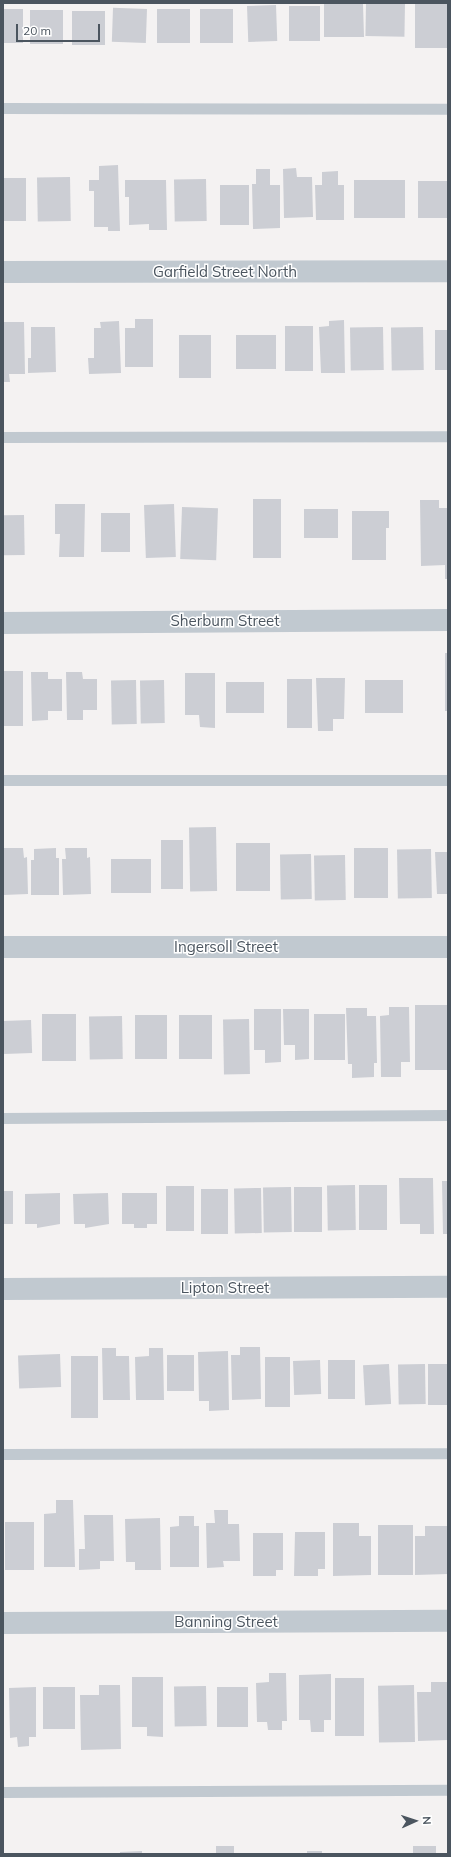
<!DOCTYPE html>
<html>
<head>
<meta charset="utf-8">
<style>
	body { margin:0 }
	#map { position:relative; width:451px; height:1857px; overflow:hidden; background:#f4f2f2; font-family:Mulish,sans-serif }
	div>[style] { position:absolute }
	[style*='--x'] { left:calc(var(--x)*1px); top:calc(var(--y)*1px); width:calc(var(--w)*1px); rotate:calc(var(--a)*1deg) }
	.building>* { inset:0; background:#ccced4; transform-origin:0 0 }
	.service>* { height:11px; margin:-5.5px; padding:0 5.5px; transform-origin:5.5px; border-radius:5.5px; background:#c1c9d0 }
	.minor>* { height:22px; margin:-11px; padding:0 11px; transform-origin:11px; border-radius:11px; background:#c1c9d0 }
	span { translate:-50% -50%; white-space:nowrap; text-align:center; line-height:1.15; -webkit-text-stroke:3px #fff; paint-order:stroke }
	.street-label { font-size:15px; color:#4b555f }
	.frame { position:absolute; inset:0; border:4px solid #4b555f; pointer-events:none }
	.north { position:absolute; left:395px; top:1801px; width:40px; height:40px; -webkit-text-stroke:3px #fff; paint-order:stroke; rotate:87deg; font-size:11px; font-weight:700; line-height:16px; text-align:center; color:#4b555f }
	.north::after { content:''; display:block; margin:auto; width:14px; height:18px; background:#4b555f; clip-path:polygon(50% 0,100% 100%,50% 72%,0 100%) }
	.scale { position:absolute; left:16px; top:24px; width:84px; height:18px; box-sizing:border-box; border:2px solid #4b555f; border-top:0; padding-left:5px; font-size:12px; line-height:14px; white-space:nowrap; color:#4b555f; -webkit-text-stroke:3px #fff; paint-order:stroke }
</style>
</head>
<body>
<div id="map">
	<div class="building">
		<i style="clip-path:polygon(336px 3px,363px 4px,364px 37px,324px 37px,324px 4px)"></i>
		<i style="left:366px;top:3px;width:39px;height:33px;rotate:1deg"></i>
		<i style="left:415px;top:3px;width:33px;height:45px"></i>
		<i style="left:276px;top:5px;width:36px;height:29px;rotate:88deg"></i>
		<i style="left:289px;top:6px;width:31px;height:35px"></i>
		<i style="left:3px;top:9px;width:20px;height:34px"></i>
		<i style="left:147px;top:9px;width:34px;height:34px;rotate:92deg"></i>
		<i style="left:157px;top:9px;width:33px;height:34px"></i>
		<i style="left:200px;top:9px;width:33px;height:34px"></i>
		<i style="left:30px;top:10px;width:33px;height:34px"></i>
		<i style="left:72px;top:11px;width:33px;height:34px"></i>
		<i style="clip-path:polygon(118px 165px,120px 231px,108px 231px,108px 227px,94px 227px,94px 191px,89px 191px,89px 180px,99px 180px,99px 166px)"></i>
		<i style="clip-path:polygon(296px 168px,297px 177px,312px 177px,313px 217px,284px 218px,283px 169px)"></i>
		<i style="clip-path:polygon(256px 169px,270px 169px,270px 185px,280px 185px,280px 228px,253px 229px,252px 184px,256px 184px)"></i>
		<i style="clip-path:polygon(338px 171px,338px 185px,344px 185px,344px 220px,316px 220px,315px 185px,322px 185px,322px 172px)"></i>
		<i style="left:70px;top:177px;width:44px;height:33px;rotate:89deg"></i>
		<i style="left:3px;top:178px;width:23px;height:43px"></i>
		<i style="left:206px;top:179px;width:42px;height:32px;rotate:89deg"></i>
		<i style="clip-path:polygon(125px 180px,166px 180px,167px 230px,149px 230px,149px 224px,129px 225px,129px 197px,125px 197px)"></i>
		<i style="left:354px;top:180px;width:51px;height:38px"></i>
		<i style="left:418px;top:181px;width:29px;height:37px"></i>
		<i style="left:220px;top:185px;width:29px;height:40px"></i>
		<i style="clip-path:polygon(135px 319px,153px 319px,153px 367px,125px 367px,125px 328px,135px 328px)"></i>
		<i style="clip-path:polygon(344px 320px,345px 373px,321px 373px,319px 327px,329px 326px,329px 321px)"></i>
		<i style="clip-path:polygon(119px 321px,121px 373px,89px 374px,88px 358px,94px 358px,94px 328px,101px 328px,100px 322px)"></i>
		<i style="clip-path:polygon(3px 322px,24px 322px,25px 374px,9px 374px,10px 382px,3px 382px)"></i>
		<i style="left:313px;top:326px;width:45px;height:28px;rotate:90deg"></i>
		<i style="clip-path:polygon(31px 327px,55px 327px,56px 372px,28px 373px,28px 358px,31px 358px)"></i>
		<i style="left:383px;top:327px;width:43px;height:33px;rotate:89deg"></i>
		<i style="left:423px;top:327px;width:43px;height:32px;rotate:89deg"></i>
		<i style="left:435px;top:330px;width:13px;height:40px"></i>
		<i style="left:179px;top:335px;width:32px;height:43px"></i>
		<i style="left:276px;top:335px;width:34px;height:40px;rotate:90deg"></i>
		<i style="left:253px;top:499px;width:28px;height:59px"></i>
		<i style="clip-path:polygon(420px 500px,439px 500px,439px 508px,448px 508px,448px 579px,445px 579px,445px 565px,421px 566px)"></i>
		<i style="clip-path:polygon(55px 504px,85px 504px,84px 557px,59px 557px,60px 534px,55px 534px)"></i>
		<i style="left:174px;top:504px;width:53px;height:30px;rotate:88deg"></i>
		<i style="left:182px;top:507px;width:36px;height:52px;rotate:2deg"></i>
		<i style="left:304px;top:509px;width:34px;height:29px"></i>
		<i style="clip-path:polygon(352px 511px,389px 511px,389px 528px,386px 528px,386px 560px,352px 560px)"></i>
		<i style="left:101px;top:513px;width:29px;height:39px"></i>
		<i style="left:24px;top:515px;width:40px;height:21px;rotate:89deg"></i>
		<i style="left:445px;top:653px;width:3px;height:58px"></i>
		<i style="left:3px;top:671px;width:20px;height:55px"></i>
		<i style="clip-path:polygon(31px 672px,48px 672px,48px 679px,62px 679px,62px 711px,48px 711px,48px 720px,32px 721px)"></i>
		<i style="clip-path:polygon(66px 672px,82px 672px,83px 679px,97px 679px,97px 710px,83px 710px,83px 720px,67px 720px)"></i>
		<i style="clip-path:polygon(185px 673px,215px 673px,215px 728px,200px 727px,199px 715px,185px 715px)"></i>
		<i style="clip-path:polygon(316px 678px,345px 678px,344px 719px,333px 719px,333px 731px,318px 731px)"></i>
		<i style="left:287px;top:679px;width:25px;height:49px"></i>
		<i style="left:136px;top:680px;width:44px;height:25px;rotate:89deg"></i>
		<i style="left:164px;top:680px;width:43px;height:24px;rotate:89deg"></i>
		<i style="left:365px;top:680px;width:38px;height:33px"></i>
		<i style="left:226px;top:682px;width:38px;height:31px"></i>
		<i style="left:216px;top:827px;width:64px;height:27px;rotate:89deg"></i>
		<i style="left:161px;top:840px;width:22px;height:49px"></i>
		<i style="left:236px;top:843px;width:34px;height:48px"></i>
		<i style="clip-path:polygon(3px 848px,23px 848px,24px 858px,27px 857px,28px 894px,3px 895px)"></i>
		<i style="clip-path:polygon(56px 848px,56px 858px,59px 858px,59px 895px,31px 895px,31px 860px,34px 860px,34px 849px)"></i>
		<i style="clip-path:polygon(65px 848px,87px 848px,87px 858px,90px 857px,91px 894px,63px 895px,62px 859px,66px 859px)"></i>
		<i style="left:354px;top:848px;width:34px;height:50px"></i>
		<i style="left:431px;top:849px;width:49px;height:34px;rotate:89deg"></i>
		<i style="clip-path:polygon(435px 852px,448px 852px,448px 894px,437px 894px)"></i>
		<i style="left:311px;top:854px;width:45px;height:31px;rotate:89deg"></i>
		<i style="left:345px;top:855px;width:45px;height:31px;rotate:89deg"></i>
		<i style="left:111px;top:859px;width:40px;height:34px"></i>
		<i style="left:415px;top:1005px;width:33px;height:65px"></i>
		<i style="clip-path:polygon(389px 1007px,409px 1007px,410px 1062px,401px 1062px,401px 1077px,381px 1077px,380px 1016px,389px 1015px)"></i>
		<i style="clip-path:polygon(346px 1008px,367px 1008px,367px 1016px,376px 1016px,377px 1063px,374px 1063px,374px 1077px,352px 1078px,352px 1064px,348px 1064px)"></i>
		<i style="clip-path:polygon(254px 1009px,281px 1009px,281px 1062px,265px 1063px,265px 1050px,254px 1050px)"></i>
		<i style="clip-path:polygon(283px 1009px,309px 1009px,309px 1059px,295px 1060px,295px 1045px,284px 1045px)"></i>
		<i style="left:42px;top:1014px;width:34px;height:47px"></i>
		<i style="left:345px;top:1014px;width:46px;height:31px;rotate:90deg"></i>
		<i style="left:167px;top:1015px;width:44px;height:32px;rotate:90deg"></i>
		<i style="left:212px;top:1015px;width:44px;height:33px;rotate:90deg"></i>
		<i style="left:122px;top:1016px;width:43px;height:33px;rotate:89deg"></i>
		<i style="left:249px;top:1019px;width:55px;height:26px;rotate:89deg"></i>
		<i style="left:31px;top:1020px;width:33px;height:28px;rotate:88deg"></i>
		<i style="clip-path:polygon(399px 1178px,433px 1178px,434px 1234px,420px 1234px,420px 1224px,400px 1224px)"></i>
		<i style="clip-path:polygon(442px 1181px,448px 1181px,448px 1234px,443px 1234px)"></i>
		<i style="left:355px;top:1185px;width:45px;height:28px;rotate:89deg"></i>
		<i style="left:359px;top:1185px;width:28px;height:45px"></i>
		<i style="left:166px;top:1186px;width:28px;height:45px"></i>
		<i style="left:291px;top:1187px;width:45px;height:28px;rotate:89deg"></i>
		<i style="left:294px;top:1187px;width:28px;height:45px"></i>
		<i style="left:261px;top:1188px;width:45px;height:27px;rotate:89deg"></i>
		<i style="left:201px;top:1189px;width:27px;height:45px"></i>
		<i style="left:3px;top:1191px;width:10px;height:33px"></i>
		<i style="clip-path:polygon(60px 1193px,60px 1224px,37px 1228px,37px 1224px,25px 1224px,25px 1194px)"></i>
		<i style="clip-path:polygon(108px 1193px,109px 1224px,85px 1228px,85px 1224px,74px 1224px,73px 1194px)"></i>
		<i style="clip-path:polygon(122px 1193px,157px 1193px,157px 1224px,147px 1224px,147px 1228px,134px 1228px,134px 1224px,122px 1224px)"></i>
		<i style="clip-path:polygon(240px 1347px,260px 1347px,261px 1399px,232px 1400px,231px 1355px,240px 1355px)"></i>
		<i style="clip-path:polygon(102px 1348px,116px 1348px,116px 1356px,129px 1356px,130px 1400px,103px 1400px)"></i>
		<i style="clip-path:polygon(149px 1348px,163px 1348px,164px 1400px,136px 1400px,135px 1357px,149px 1356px)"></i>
		<i style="clip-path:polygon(228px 1351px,229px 1410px,209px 1411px,209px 1401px,199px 1401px,198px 1352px)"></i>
		<i style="left:60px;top:1354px;width:33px;height:42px;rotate:88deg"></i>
		<i style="left:194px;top:1355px;width:36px;height:27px;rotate:90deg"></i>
		<i style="left:71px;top:1356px;width:27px;height:62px"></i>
		<i style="left:265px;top:1357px;width:25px;height:50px"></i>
		<i style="left:320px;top:1360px;width:34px;height:27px;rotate:88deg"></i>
		<i style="left:328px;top:1360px;width:27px;height:39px"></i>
		<i style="left:389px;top:1364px;width:40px;height:26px;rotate:87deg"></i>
		<i style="left:425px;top:1364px;width:40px;height:27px;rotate:89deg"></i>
		<i style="left:448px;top:1364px;width:41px;height:20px;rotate:90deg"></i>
		<i style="clip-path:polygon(56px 1500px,73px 1500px,75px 1567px,44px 1567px,44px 1514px,56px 1513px)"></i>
		<i style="clip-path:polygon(214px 1510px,228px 1510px,228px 1524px,239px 1524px,240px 1561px,223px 1561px,224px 1567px,207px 1568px,206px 1523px,215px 1523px)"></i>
		<i style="clip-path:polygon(84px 1515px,113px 1515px,114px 1561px,100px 1561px,100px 1569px,79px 1570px,79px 1549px,85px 1549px)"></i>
		<i style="clip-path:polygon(179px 1516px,194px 1516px,194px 1526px,199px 1526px,199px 1567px,170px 1567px,170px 1527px,179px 1526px)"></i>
		<i style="clip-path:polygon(160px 1518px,161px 1570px,135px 1570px,135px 1562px,126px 1562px,125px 1519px)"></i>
		<i style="left:34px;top:1522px;width:48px;height:29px;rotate:90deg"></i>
		<i style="clip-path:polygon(333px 1523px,359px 1523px,359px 1536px,371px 1536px,371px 1575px,333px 1576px)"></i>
		<i style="left:378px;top:1525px;width:35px;height:50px"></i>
		<i style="clip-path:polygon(425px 1526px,447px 1526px,448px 1574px,415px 1575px,415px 1536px,425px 1536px)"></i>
		<i style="clip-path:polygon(295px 1532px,325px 1532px,325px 1569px,318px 1569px,318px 1576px,294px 1576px)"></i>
		<i style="clip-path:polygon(253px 1533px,283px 1533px,283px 1570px,276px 1570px,276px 1576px,253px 1576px)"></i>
		<i style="clip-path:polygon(269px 1673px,286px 1673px,287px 1721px,282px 1721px,282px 1730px,268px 1730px,267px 1722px,257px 1722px,256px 1683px,269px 1682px)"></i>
		<i style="clip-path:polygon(331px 1674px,331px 1720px,324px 1720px,324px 1732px,311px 1732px,310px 1720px,299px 1720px,299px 1675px)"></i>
		<i style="clip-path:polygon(132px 1677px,163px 1677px,163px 1737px,147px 1736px,147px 1727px,132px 1727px)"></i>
		<i style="left:335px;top:1678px;width:29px;height:58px"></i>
		<i style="clip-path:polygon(431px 1682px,448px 1682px,448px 1740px,418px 1741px,417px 1692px,431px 1692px)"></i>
		<i style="clip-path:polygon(99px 1685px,120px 1685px,121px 1749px,81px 1750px,80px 1695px,99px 1695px)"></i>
		<i style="left:414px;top:1685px;width:57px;height:36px;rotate:89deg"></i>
		<i style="left:206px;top:1686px;width:40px;height:32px;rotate:89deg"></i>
		<i style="clip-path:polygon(36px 1687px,36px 1737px,29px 1737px,29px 1746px,18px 1747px,17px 1737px,10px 1738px,9px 1688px)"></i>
		<i style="left:43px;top:1687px;width:32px;height:42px"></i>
		<i style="left:217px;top:1687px;width:31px;height:40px"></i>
		<i style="left:216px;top:1846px;width:18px;height:8px"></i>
		<i style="left:413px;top:1846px;width:23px;height:8px"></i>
		<i style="clip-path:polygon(142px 1851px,142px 1854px,120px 1854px,120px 1852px)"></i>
		<i style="left:307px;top:1851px;width:15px;height:3px"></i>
	</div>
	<div class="service">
		<i style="--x:3;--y:108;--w:445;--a:0.1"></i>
		<i style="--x:3;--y:437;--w:445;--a:-0.1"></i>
		<i style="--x:3;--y:780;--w:445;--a:0"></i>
		<i style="--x:3;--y:1118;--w:445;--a:-0.4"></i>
		<i style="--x:3;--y:1454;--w:445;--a:-0.1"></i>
		<i style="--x:3;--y:1792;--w:445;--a:-0.3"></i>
	</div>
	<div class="minor">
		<i style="--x:3;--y:272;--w:445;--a:-0.1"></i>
		<i style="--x:3;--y:623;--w:445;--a:-0.4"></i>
		<i style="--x:3;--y:947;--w:445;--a:0"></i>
		<i style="--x:3;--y:1289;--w:445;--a:-0.3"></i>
		<i style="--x:3;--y:1623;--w:445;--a:-0.3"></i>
	</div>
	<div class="street-label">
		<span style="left:225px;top:272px">Garfield Street North</span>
		<span style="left:225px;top:621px">Sherburn Street</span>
		<span style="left:226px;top:947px">Ingersoll Street</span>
		<span style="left:225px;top:1288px">Lipton Street</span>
		<span style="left:226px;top:1622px">Banning Street</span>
	</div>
	<div class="frame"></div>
	<div class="north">N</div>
	<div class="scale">20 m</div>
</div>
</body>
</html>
